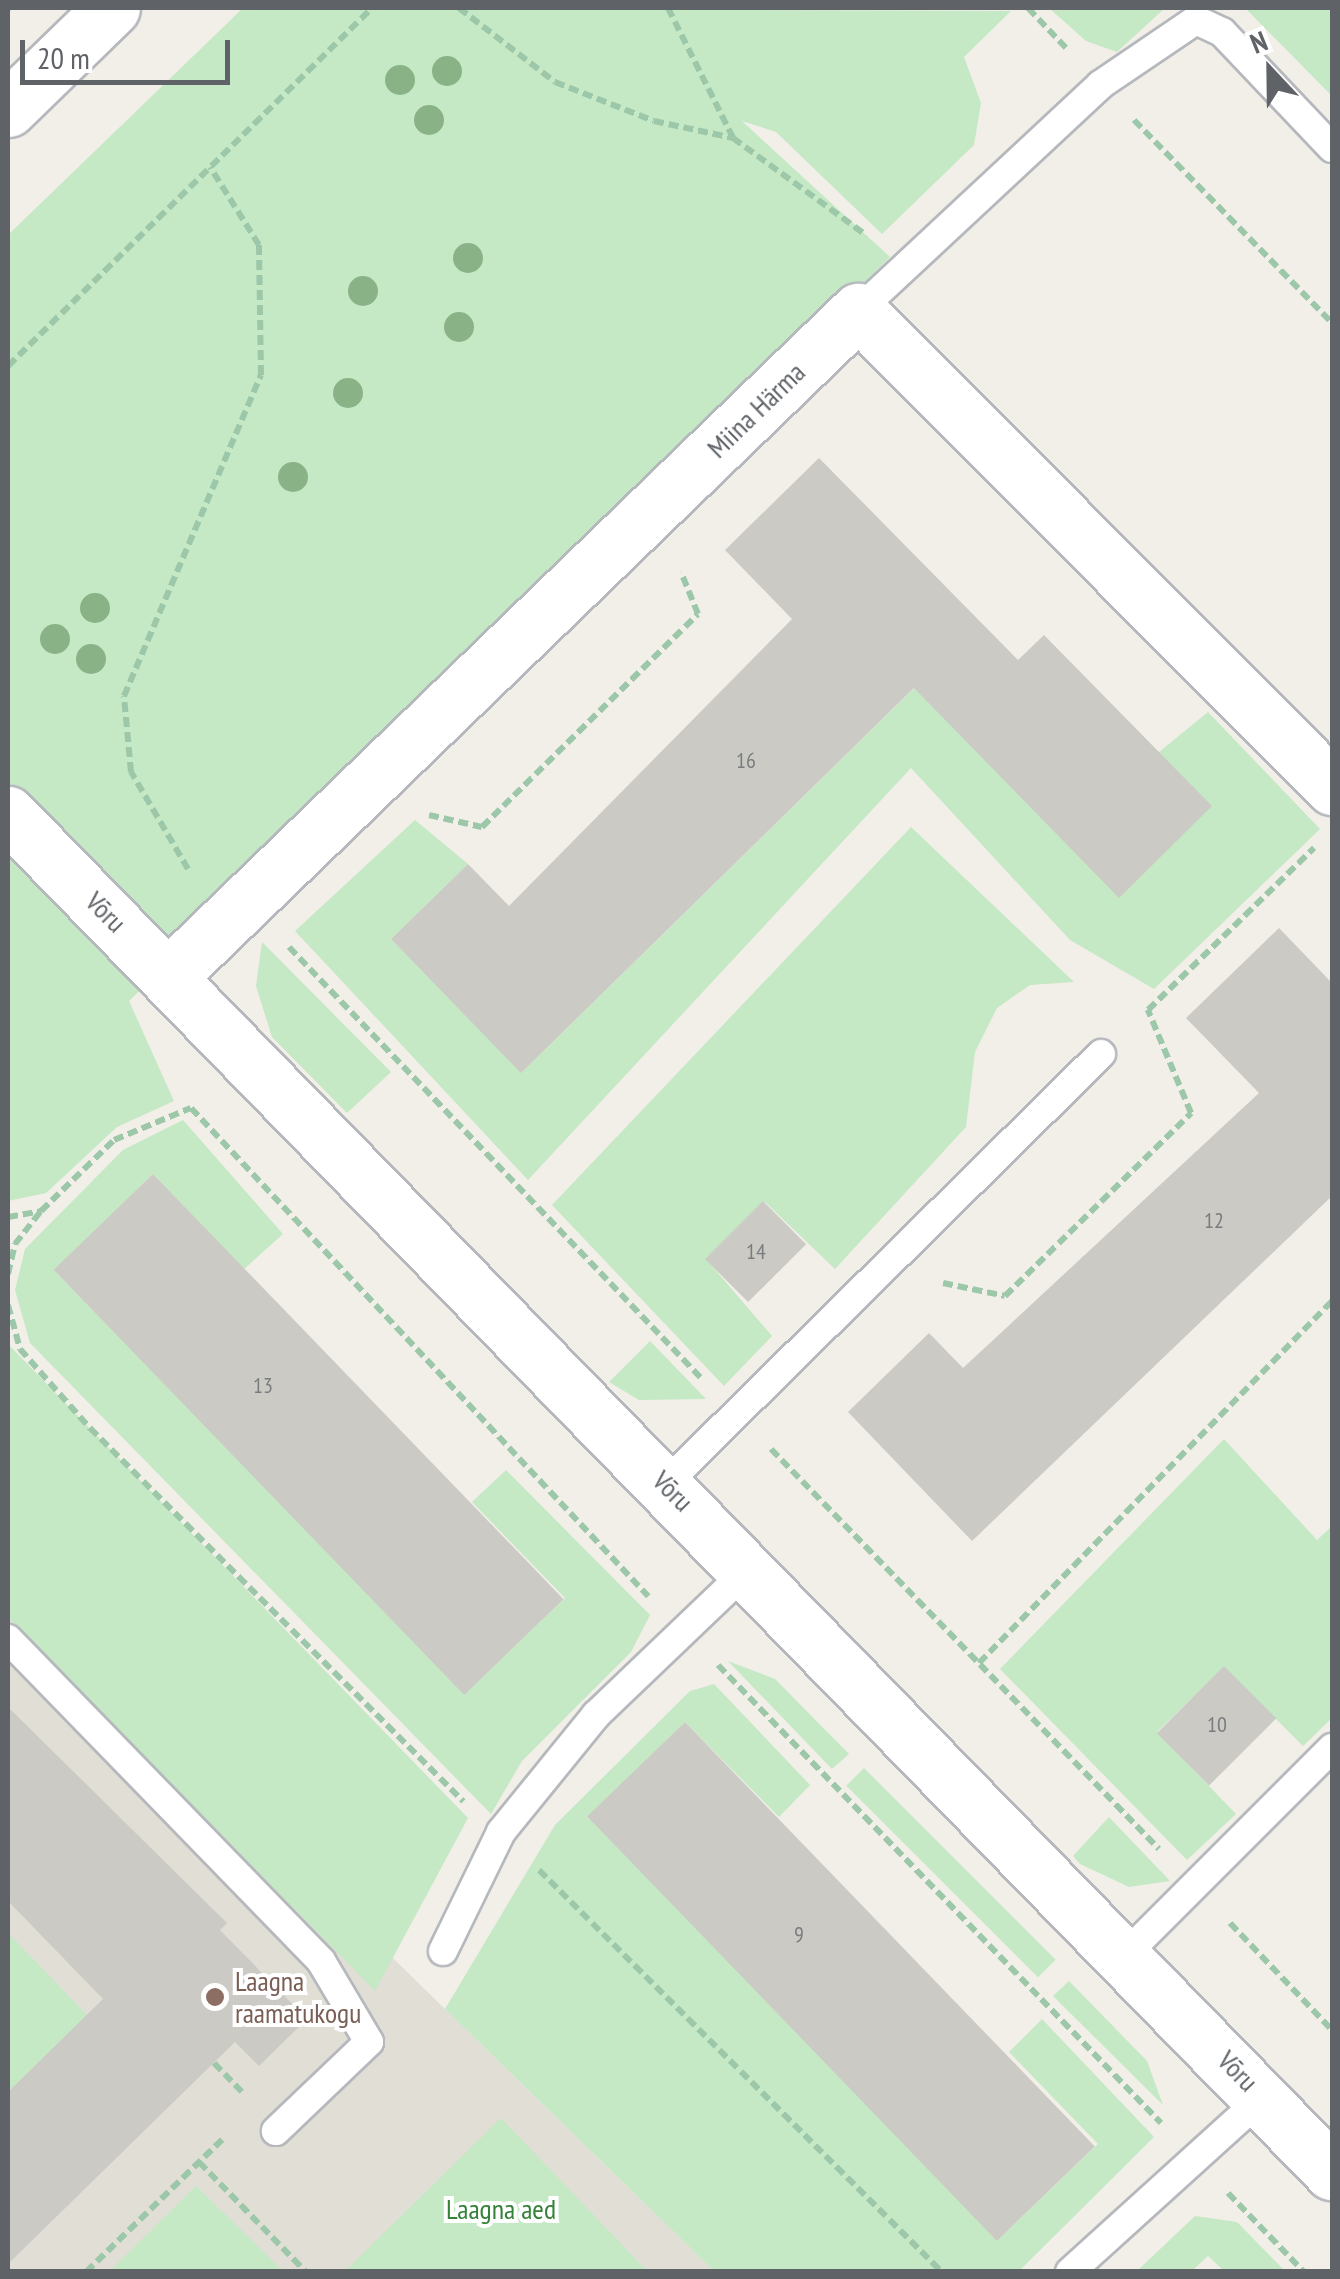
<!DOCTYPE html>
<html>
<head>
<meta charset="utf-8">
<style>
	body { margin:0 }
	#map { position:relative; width:1340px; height:2279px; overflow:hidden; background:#f1efe8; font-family:"PT Sans Narrow",sans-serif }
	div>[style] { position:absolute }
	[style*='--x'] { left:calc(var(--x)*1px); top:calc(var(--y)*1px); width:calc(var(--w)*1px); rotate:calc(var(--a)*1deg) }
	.education>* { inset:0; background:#e1ded6 }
	.green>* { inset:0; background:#c5e8c5; transform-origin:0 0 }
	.building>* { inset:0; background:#cccac5; transform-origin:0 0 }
	.path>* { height:6px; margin-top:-3px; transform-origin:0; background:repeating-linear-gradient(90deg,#9cc7a9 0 10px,transparent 0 15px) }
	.roads { filter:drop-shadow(2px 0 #b5b8bc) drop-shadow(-2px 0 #b5b8bc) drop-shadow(0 2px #b5b8bc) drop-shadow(0 -2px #b5b8bc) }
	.lane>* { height:28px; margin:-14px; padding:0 14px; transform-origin:14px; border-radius:14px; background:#fff }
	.street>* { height:55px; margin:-27.5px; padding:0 27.5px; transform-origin:27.5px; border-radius:27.5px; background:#fff }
	.secondary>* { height:55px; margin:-27.5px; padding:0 27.5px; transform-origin:27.5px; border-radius:27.5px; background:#fff }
	.trees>* { width:30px; height:30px; margin:-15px; border-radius:50%; background:#89b387 }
	.dots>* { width:28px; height:28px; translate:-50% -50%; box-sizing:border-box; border:5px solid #fff; border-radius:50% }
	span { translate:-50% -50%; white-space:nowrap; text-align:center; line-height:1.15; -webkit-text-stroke:8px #fff; paint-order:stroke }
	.number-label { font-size:22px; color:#7a7d7f }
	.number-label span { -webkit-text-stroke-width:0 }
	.street-label { font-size:28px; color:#5f6368 }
	.education-label { font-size:28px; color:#785e54 }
	.left { translate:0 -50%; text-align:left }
	.park-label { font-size:28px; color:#348238 }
	.frame { position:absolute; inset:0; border:10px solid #5f6368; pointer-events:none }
	.north { position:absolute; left:1220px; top:20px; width:100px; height:100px; -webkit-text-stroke:8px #fff; paint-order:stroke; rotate:338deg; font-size:28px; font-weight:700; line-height:40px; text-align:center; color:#5f6368 }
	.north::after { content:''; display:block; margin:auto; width:35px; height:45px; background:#5f6368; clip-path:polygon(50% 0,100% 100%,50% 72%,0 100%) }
	.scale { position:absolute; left:20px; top:40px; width:210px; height:45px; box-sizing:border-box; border:5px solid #5f6368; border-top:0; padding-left:12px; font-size:30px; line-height:35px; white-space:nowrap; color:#5f6368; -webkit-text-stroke:8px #fff; paint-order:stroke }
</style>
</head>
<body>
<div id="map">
	<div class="education">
		<i style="clip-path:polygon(8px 1582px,445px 2009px,714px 2271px,8px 2271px)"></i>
	</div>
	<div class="green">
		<i style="clip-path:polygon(243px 8px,1011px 11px,964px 57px,981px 103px,974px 145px,882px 234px,776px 132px,742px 121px,890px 257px,129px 1001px,174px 1101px,117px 1127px,46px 1193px,8px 1201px,8px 235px)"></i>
		<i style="clip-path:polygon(1049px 8px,1165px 8px,1117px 52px,1086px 41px)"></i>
		<i style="clip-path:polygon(1245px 8px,1332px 8px,1332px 96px)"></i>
		<i style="clip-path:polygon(935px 668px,1159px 752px,1208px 712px,1320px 829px,1154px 989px,1070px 940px,911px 768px,528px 1180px,295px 931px,415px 820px,468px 864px,391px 939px,522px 1072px)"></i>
		<i style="clip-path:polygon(911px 827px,1074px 982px,1030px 985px,997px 1008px,975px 1052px,966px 1127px,835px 1269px,764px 1201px,706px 1259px,772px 1336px,724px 1386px,552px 1205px)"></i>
		<i style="clip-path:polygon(262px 942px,391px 1072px,347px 1113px,272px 1037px,256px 986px)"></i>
		<i style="clip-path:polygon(183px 1120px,283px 1234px,244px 1269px,153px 1174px,55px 1271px,466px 1693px,565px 1598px,472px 1502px,506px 1470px,650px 1615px,631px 1652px,522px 1761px,491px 1814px,30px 1343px,15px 1290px,25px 1249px,123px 1150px)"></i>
		<i style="clip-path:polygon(650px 1341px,706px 1399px,639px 1400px,609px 1382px)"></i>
		<i style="clip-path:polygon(8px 1344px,468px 1818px,375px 1991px,8px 1617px)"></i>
		<i style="clip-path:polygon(1224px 1439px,1317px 1540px,1332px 1526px,1332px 1718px,1303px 1746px,1224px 1667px,1157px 1732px,1236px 1814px,1187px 1860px,1000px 1669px)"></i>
		<i style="clip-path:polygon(728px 1661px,775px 1679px,849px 1754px,832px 1769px)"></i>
		<i style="clip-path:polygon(714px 1684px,810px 1785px,779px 1817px,685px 1722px,588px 1817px,1000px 2238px,1098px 2144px,1009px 2052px,1042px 2019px,1154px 2137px,1019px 2271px,714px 2271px,445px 2009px,555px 1825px,690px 1691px)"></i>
		<i style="left:864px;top:1768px;width:271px;height:25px;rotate:45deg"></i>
		<i style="clip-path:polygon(1109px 1817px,1170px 1881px,1129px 1887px,1080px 1864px,1073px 1856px)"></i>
		<i style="clip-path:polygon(8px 1933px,87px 2015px,8px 2092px)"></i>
		<i style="clip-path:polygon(1069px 1981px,1147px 2061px,1163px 2105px,1053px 1996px)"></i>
		<i style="clip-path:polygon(501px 2118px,647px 2271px,345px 2271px)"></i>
		<i style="clip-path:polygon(196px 2186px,283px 2271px,110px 2271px)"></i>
		<i style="clip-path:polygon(1195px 2216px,1237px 2222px,1285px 2271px,1224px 2271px,1208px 2256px,1192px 2271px,1137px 2271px)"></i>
	</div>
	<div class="building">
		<i style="clip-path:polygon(819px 458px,1018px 660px,1044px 635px,1212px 806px,1119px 898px,914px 688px,521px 1073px,391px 939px,468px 864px,509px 906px,792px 619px,725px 550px)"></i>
		<i style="clip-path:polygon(1279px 928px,1332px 983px,1332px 1196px,972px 1541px,848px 1412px,929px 1333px,963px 1368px,1259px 1093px,1186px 1018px)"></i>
		<i style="left:153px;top:1174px;width:591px;height:138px;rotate:46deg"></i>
		<i style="left:763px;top:1201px;width:61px;height:82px;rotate:45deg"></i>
		<i style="left:1224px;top:1666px;width:74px;height:95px;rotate:45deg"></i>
		<i style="clip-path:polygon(8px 1707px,227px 1923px,220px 1930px,307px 2019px,259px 2066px,235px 2042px,8px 2264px,8px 2092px,103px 1999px,8px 1901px)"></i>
		<i style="left:685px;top:1722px;width:590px;height:136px;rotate:46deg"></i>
	</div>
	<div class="path">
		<i style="--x:459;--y:8;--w:121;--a:37.6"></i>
		<i style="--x:555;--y:82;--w:106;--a:21.5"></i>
		<i style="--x:654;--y:121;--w:81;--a:12.1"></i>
		<i style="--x:733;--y:138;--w:165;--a:36.1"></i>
		<i style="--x:668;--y:8;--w:145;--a:63.4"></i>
		<i style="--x:1028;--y:8;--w:57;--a:46.4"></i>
		<i style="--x:8;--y:9;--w:1;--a:-45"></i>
		<i style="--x:1134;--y:120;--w:284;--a:45.7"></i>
		<i style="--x:8;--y:366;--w:511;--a:-44.52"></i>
		<i style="--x:429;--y:815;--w:54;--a:12.8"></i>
		<i style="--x:482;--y:827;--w:303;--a:-44.6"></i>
		<i style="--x:698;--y:614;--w:45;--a:-112"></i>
		<i style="--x:188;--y:869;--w:113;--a:-120.4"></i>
		<i style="--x:131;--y:772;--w:76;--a:-95.3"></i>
		<i style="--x:124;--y:696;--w:349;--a:-66.9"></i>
		<i style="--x:261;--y:375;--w:130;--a:-90.9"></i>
		<i style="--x:259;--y:245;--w:92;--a:-122.1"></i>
		<i style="--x:289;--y:947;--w:598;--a:46.29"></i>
		<i style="--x:8;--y:1217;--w:34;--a:-10"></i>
		<i style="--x:8;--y:1274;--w:31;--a:-77"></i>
		<i style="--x:15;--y:1244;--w:42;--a:-51.8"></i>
		<i style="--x:41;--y:1211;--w:102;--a:-44.2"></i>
		<i style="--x:114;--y:1140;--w:83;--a:-22.6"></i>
		<i style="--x:191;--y:1108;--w:669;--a:46.88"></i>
		<i style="--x:943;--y:1283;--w:63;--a:11.8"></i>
		<i style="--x:1005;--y:1296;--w:261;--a:-44.5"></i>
		<i style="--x:1191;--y:1113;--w:112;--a:-112.7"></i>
		<i style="--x:1148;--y:1010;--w:232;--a:-44.3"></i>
		<i style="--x:8;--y:1305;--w:46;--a:74.7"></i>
		<i style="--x:20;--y:1349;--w:106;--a:48.5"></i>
		<i style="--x:90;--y:1428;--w:528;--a:45"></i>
		<i style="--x:771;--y:1449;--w:557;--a:45.87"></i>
		<i style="--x:979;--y:1663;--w:506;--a:-45.72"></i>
		<i style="--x:718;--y:1665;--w:637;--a:45.95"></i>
		<i style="--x:539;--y:1870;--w:569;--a:44.93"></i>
		<i style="--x:1230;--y:1923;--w:148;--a:46.4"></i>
		<i style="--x:214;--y:2063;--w:40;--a:46"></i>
		<i style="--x:199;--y:2162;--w:153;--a:45.8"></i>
		<i style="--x:1228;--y:2193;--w:110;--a:46.1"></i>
		<i style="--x:86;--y:2272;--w:194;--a:-44.2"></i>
	</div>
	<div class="roads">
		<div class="lane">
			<i style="--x:858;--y:311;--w:331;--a:-43"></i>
			<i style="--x:1100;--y:85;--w:116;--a:-34.1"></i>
			<i style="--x:1196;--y:20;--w:29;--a:25"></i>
			<i style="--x:1222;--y:32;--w:160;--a:46.5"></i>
			<i style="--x:666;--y:1483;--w:611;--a:-44.6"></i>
			<i style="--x:8;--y:1639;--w:449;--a:45.8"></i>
			<i style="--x:321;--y:1961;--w:94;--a:59.3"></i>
			<i style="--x:369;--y:2042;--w:129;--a:136.3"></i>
			<i style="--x:443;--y:1951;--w:132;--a:-64"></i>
			<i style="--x:501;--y:1832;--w:151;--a:-50.9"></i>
			<i style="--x:596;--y:1715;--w:213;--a:-43.7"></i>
			<i style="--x:1125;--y:1955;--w:293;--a:-45"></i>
			<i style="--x:1070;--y:2272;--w:261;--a:-42.2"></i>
		</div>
		<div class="street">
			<i style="--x:8;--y:814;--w:1897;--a:45.73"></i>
			<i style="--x:170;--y:975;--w:956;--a:-43.98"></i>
			<i style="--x:858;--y:311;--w:672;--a:45.12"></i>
		</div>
		<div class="secondary">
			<i style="--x:8;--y:109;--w:145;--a:-44.2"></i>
		</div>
	</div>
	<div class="trees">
		<i style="left:447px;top:71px"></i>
		<i style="left:400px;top:80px"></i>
		<i style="left:429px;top:120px"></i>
		<i style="left:468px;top:258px"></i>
		<i style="left:363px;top:291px"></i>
		<i style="left:459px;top:327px"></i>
		<i style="left:348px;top:393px"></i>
		<i style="left:293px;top:477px"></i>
		<i style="left:95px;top:608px"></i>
		<i style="left:55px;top:639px"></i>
		<i style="left:91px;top:659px"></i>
	</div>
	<div class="dots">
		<i style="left:215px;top:1997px;background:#8d6e63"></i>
	</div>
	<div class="number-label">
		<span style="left:746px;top:761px">16</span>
		<span style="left:1214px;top:1221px">12</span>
		<span style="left:756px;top:1252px">14</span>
		<span style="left:263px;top:1386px">13</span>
		<span style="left:1217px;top:1725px">10</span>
		<span style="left:799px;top:1935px">9</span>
	</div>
	<div class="street-label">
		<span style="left:756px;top:410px;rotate:-44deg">Miina Härma</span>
		<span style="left:106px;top:912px;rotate:45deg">Võru</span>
		<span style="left:673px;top:1491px;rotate:45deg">Võru</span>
		<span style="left:1238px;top:2071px;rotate:46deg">Võru</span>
	</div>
	<div class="education-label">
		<span class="left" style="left:235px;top:1997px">Laagna<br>raamatukogu</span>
	</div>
	<div class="park-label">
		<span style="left:501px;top:2209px">Laagna aed</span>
	</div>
	<div class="frame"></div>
	<div class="north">N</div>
	<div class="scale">20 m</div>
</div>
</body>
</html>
